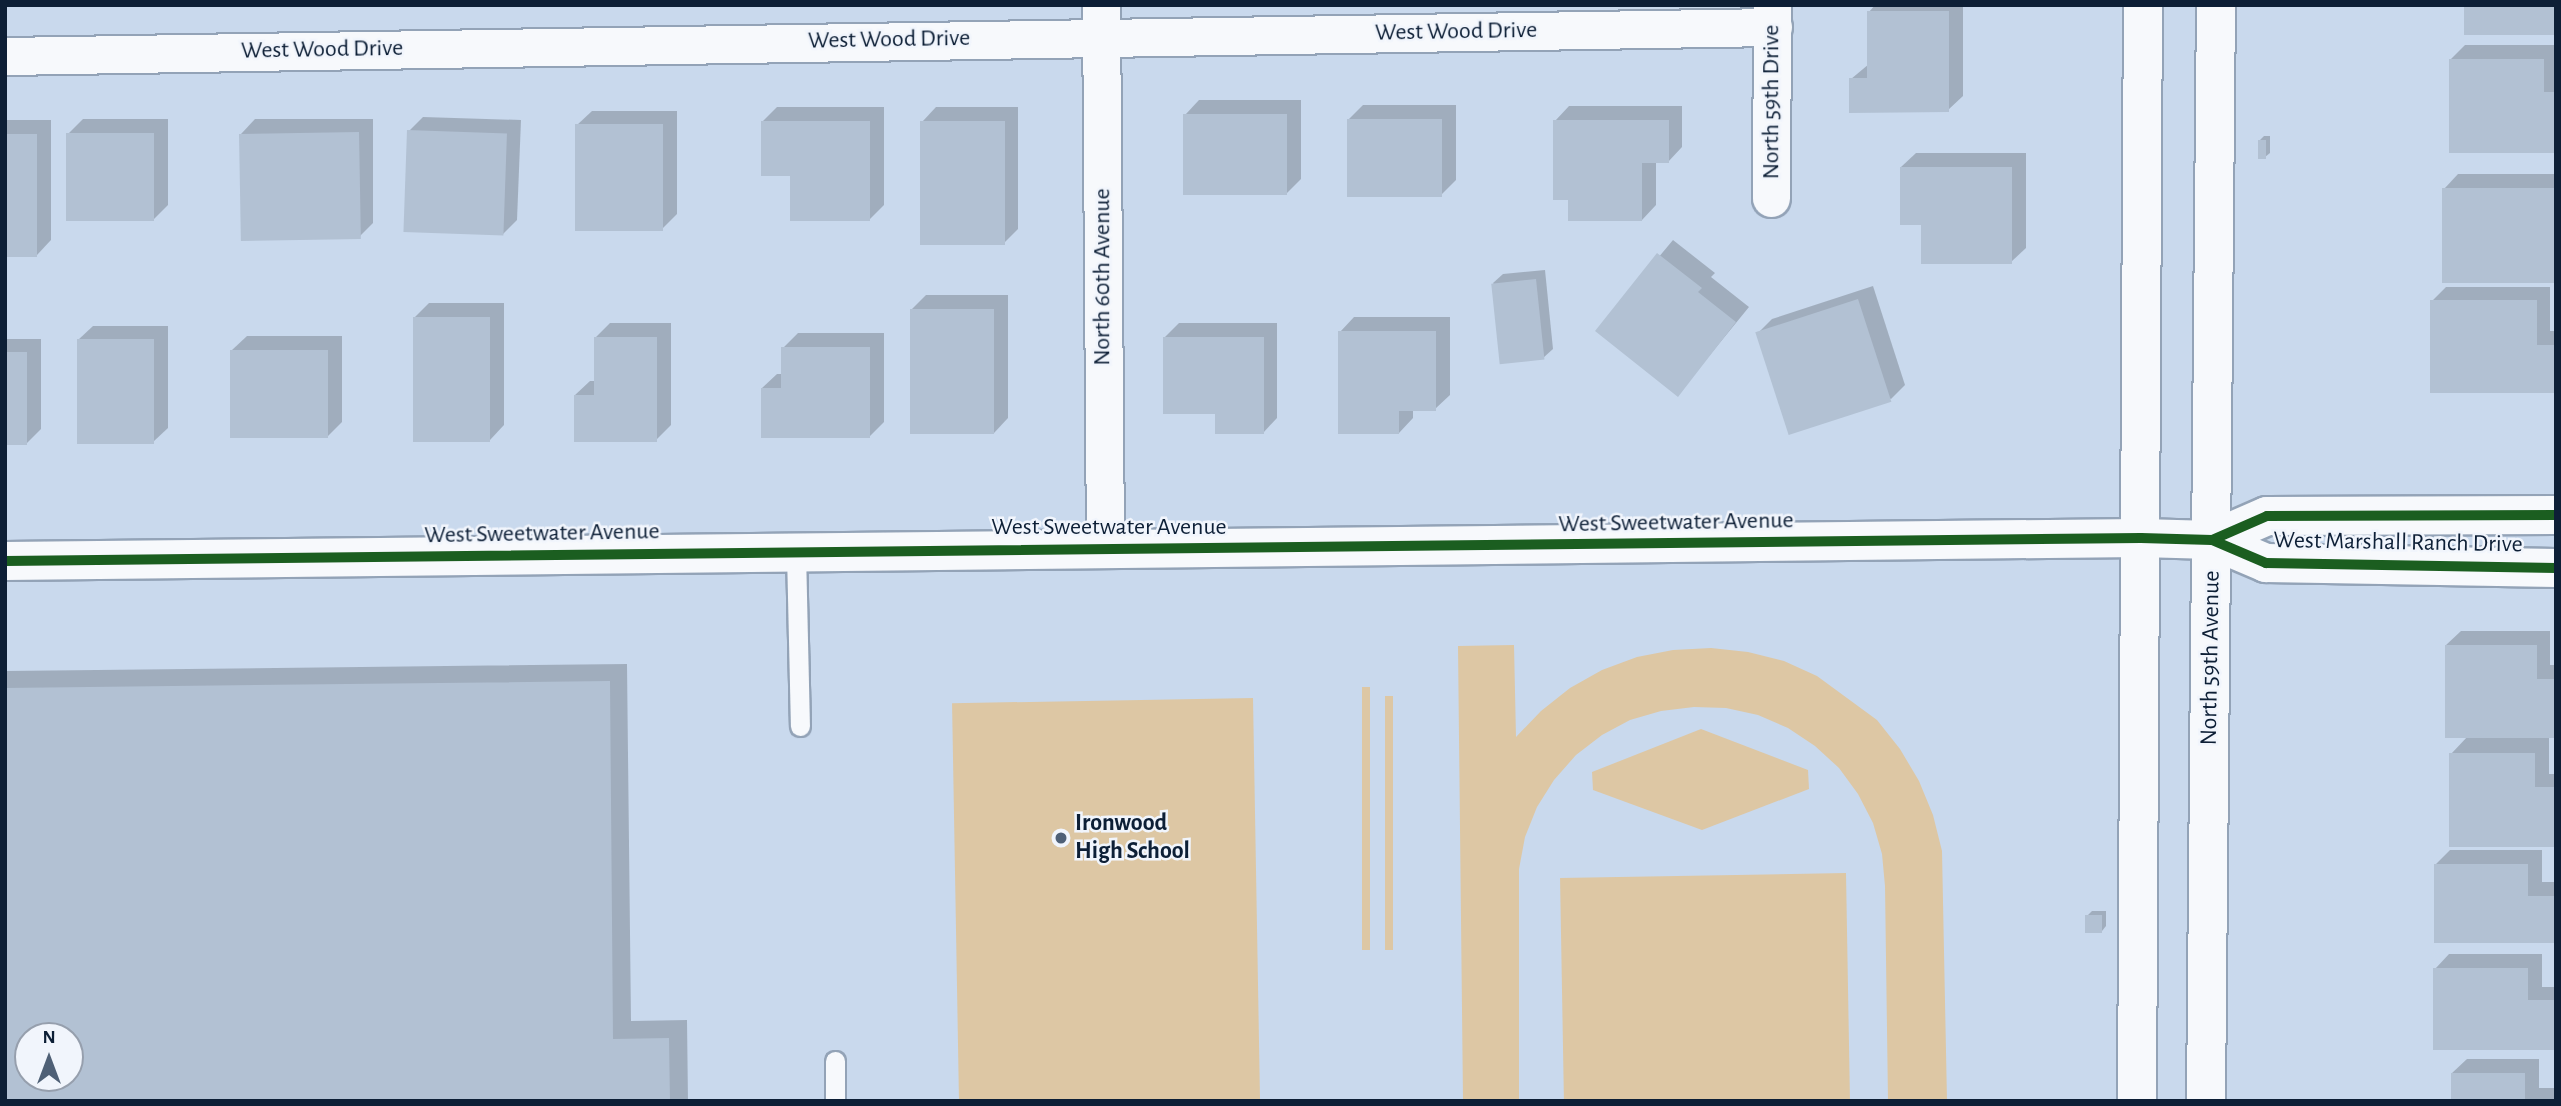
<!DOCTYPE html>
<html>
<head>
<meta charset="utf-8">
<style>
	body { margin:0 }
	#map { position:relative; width:2561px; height:1106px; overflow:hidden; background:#c9d9ed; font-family:"Alegreya Sans",sans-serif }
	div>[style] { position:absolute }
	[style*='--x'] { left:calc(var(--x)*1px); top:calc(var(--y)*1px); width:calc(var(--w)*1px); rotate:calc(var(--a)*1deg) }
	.green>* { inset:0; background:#ddc7a4; transform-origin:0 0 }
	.shadow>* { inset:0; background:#0003 }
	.building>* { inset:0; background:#b2c1d3; transform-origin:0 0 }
	.roads { filter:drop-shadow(2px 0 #93a3b7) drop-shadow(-2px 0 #93a3b7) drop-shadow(0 2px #93a3b7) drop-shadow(0 -2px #93a3b7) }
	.service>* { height:19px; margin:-9.5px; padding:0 9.5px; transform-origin:9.5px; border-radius:9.5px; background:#f7f9fc }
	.minor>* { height:37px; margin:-18.5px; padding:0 18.5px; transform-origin:18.5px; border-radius:18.5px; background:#f7f9fc }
	.tertiary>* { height:38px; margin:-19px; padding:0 19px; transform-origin:19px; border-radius:19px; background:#f7f9fc }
	.secondary>* { height:38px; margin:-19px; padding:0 19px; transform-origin:19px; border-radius:19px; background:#f7f9fc }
	.cycleway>* { height:10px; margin:-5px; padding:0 5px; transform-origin:5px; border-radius:5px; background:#1b5e20 }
	.dots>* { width:19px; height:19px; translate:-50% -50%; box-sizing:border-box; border:4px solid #f1f5fc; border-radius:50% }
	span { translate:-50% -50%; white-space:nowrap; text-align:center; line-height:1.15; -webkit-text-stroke:5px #f1f5fc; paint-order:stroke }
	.street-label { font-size:24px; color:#0d1f36 }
	.poi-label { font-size:24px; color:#0d1f36; font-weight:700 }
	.left { translate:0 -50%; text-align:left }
	.frame { position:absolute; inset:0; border:7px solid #0d1f36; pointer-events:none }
	.north { position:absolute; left:14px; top:1022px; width:70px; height:70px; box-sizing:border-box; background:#f1f5fc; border:2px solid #969fad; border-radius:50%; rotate:0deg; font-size:19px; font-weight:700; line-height:28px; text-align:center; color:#0d1f36 }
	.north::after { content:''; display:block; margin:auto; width:24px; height:32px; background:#4f6076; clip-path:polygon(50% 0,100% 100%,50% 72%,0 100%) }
</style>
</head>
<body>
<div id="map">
	<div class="green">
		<i style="clip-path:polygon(1514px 645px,1516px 737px,1541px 711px,1570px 688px,1602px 670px,1637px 657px,1673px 650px,1711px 648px,1748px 652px,1784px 661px,1817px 676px,1877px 720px,1900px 749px,1919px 781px,1933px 815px,1942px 851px,1947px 1101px,1888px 1101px,1885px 886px,1882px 854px,1873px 823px,1858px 794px,1839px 768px,1815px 746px,1788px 728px,1758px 715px,1726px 708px,1694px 707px,1661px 711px,1630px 720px,1602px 735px,1576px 755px,1554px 780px,1537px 807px,1525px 837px,1519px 869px,1519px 1101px,1463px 1101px,1458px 646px)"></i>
		<i style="left:1362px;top:687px;width:8px;height:263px"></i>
		<i style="left:1385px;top:696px;width:8px;height:254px"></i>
		<i style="left:1253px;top:698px;width:403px;height:301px;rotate:89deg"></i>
		<i style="clip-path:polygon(1701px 729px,1808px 770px,1809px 789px,1702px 830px,1593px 790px,1592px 772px)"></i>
		<i style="left:1846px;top:873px;width:228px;height:286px;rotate:89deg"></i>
	</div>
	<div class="shadow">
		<i style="clip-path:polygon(1875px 5px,1963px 5px,1963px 96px,1948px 110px,1851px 79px,1869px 64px,1869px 12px)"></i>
		<i style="clip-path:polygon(2465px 45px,2556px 45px,2556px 151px,2451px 59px)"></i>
		<i style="clip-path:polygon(1199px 100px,1301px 100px,1301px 179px,1286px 194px,1185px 115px)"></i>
		<i style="clip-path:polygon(1363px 105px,1456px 105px,1456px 180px,1441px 195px,1349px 119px)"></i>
		<i style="clip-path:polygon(1569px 106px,1682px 106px,1682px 147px,1668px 162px,1656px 162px,1656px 205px,1642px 220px,1569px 198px,1555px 121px)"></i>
		<i style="clip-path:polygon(777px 107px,884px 107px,884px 205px,869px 220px,792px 175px,762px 122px)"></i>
		<i style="clip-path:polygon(936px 107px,1018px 107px,1018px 229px,1004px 243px,922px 122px)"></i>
		<i style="clip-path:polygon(592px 111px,677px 111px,677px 214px,662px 229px,577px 125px)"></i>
		<i style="clip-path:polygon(423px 117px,521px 120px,517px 220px,503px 234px,409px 131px)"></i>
		<i style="clip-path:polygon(83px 119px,168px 119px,168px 205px,153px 220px,68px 134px)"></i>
		<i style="clip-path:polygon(255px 119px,373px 119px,373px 223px,359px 237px,241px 134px)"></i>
		<i style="clip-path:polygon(5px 120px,51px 120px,51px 240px,37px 255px,5px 255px)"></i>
		<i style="clip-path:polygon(2264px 136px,2270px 136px,2270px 153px,2265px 157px,2259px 141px)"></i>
		<i style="clip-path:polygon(1916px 153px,2026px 153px,2026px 248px,2011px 262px,1923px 223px,1901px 167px)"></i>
		<i style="clip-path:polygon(2458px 174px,2556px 174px,2556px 281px,2444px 189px)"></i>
		<i style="clip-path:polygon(1673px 240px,1715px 273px,1711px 277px,1749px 307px,1678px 394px,1597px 331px)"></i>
		<i style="clip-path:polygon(1545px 270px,1553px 349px,1543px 358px,1493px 283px,1503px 274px)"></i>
		<i style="clip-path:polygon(1873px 286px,1905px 385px,1891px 399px,1758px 333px,1772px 319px)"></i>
		<i style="clip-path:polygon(2446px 287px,2550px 287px,2550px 331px,2556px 331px,2556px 392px,2432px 301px)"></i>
		<i style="clip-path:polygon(926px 295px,1008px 295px,1008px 418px,994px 433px,912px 309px)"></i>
		<i style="clip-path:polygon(429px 303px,504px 303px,504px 425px,490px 440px,415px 317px)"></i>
		<i style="clip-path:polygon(1354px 317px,1450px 317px,1450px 395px,1435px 409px,1413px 409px,1413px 418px,1399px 433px,1340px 332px)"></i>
		<i style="clip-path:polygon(610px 323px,671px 323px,671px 425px,656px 440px,575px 395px,590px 381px,596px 381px,596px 337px)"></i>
		<i style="clip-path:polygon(1179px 323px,1277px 323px,1277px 418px,1263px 433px,1217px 412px,1165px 337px)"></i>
		<i style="clip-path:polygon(93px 326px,168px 326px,168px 428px,153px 442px,78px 340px)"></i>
		<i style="clip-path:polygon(798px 333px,884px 333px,884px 422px,869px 437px,762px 388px,777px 374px,783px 374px,783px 348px)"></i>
		<i style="clip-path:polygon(247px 336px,342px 336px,342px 422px,327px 437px,232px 350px)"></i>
		<i style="clip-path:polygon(5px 339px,41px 339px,41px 429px,26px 444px,5px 444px)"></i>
		<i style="clip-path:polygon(2461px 631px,2550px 631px,2550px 665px,2556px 665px,2556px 736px,2549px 736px,2549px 774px,2556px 774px,2556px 846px,2451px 754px,2468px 736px,2446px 645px)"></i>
		<i style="clip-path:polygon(evenodd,627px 664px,631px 1021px,687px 1020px,688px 1101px,5px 1101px,5px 671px,627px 664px,28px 1036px,70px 1036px,70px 1078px,28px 1078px,28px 1036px)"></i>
		<i style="clip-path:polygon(2450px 850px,2542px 850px,2542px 882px,2556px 882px,2556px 941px,2436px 864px)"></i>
		<i style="clip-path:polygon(2092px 911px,2106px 911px,2106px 926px,2102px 931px,2087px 916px)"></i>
		<i style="clip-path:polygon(2449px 954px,2542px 954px,2542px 987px,2556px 987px,2556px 1048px,2435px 969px)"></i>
		<i style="clip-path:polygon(2467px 1059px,2539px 1059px,2539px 1088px,2556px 1088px,2556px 1101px,2452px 1101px,2452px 1073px)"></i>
	</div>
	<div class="building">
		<i style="left:2464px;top:5px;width:92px;height:30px"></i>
		<i style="clip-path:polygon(1867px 11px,1949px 11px,1949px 112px,1849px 113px,1849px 78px,1867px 78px)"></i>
		<i style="clip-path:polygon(2449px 59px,2544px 59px,2544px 92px,2556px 92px,2556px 153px,2449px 153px)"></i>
		<i style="left:1183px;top:114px;width:104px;height:81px"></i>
		<i style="left:1347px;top:119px;width:95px;height:78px"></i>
		<i style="clip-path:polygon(1553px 120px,1669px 120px,1669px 163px,1642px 163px,1642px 221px,1568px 221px,1568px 200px,1553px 200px)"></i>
		<i style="clip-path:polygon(761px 121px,870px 121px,870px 221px,790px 221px,790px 176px,761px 176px)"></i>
		<i style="left:920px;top:121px;width:85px;height:124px"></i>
		<i style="left:575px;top:124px;width:88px;height:107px"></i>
		<i style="left:407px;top:130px;width:100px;height:102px;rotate:2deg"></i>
		<i style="left:359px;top:132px;width:107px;height:120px;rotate:89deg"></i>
		<i style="left:66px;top:133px;width:88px;height:88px"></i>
		<i style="left:5px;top:134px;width:32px;height:123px"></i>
		<i style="left:2258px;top:140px;width:8px;height:19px"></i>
		<i style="clip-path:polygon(1900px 167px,2012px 167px,2012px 264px,1921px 264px,1921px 225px,1900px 225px)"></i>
		<i style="left:2442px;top:188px;width:114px;height:95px"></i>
		<i style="clip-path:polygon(1657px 253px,1702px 288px,1698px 292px,1736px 322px,1678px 397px,1595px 331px)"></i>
		<i style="left:1536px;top:279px;width:81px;height:45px;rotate:84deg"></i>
		<i style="left:1858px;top:299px;width:108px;height:108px;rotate:72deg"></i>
		<i style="clip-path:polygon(2430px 300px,2537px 300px,2537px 345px,2556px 345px,2556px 393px,2430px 393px)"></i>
		<i style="left:910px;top:309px;width:84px;height:125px"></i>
		<i style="left:413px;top:317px;width:77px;height:125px"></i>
		<i style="clip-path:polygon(1338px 331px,1436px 331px,1436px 411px,1399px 411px,1399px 434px,1338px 434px)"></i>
		<i style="clip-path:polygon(594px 337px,657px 337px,657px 442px,574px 442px,574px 395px,594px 395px)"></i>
		<i style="clip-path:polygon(1163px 337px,1264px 337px,1264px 434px,1215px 434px,1215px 414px,1163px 414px)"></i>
		<i style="left:77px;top:339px;width:77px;height:105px"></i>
		<i style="clip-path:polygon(781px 347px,870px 347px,870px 438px,761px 438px,761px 388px,781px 388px)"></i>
		<i style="left:230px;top:350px;width:98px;height:88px"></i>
		<i style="left:5px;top:352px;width:22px;height:93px"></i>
		<i style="clip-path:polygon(2445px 645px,2537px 645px,2537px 679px,2556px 679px,2556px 738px,2445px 738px)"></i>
		<i style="clip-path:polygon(evenodd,610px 681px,613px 1039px,669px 1038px,670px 1101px,5px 1101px,5px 688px,610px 681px,28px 1036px,70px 1036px,70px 1078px,28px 1078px,28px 1036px)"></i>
		<i style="clip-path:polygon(2449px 753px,2535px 753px,2535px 787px,2556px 787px,2556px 847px,2449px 847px)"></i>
		<i style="clip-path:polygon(2434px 864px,2528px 864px,2528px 896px,2556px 896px,2556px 943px,2434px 943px)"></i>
		<i style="left:2085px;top:915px;width:17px;height:18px"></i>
		<i style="clip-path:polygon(2433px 968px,2528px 968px,2528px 1000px,2556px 1000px,2556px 1050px,2433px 1050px)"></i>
		<i style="left:2451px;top:1073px;width:74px;height:28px"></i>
	</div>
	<div class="roads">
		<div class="service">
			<i style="--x:796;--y:552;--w:174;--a:88.7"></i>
			<i style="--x:835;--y:1061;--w:40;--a:90"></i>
		</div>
		<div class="minor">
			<i style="--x:1101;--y:5;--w:544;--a:89.58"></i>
			<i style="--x:5;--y:56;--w:1768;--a:-0.94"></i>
			<i style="--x:1771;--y:198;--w:193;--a:-89.7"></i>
		</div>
		<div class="tertiary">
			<i style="--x:2212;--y:540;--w:60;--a:-23.6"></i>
			<i style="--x:2267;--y:516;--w:289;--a:-0.2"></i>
			<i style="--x:5;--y:561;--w:2136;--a:-0.62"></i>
			<i style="--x:2141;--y:538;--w:71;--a:1.6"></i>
			<i style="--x:2212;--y:540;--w:59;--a:23.1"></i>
			<i style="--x:2266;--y:563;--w:290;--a:1"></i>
		</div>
		<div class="secondary">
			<i style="--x:2137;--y:1101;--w:1096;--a:-89.69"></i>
			<i style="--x:2206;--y:1101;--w:1096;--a:-89.48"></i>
		</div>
	</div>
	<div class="cycleway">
		<i style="--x:2212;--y:540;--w:60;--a:-23.6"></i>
		<i style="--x:2267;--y:516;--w:289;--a:-0.2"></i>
		<i style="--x:5;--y:561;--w:2136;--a:-0.62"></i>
		<i style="--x:2141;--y:538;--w:71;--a:1.6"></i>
		<i style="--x:2212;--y:540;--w:59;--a:23.1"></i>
		<i style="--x:2266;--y:563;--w:290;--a:1"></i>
	</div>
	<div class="dots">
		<i style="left:1061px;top:838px;background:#4f6076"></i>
	</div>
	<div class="street-label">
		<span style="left:1456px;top:32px;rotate:-1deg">West Wood Drive</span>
		<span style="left:889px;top:40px;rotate:-1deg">West Wood Drive</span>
		<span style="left:322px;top:50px;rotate:-1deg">West Wood Drive</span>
		<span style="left:1772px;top:102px;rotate:-90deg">North 59th Drive</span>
		<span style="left:1103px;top:277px;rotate:-90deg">North 60th Avenue</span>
		<span style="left:1676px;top:523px;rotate:-1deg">West Sweetwater Avenue</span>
		<span style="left:1109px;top:528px">West Sweetwater Avenue</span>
		<span style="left:542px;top:534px;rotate:-1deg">West Sweetwater Avenue</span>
		<span style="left:2398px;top:543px;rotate:1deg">West Marshall Ranch Drive</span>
		<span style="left:2211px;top:658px;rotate:-89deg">North 59th Avenue</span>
	</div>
	<div class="poi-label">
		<span class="left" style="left:1075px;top:838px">Ironwood<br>High School</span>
	</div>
	<div class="frame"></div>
	<div class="north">N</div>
</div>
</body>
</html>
